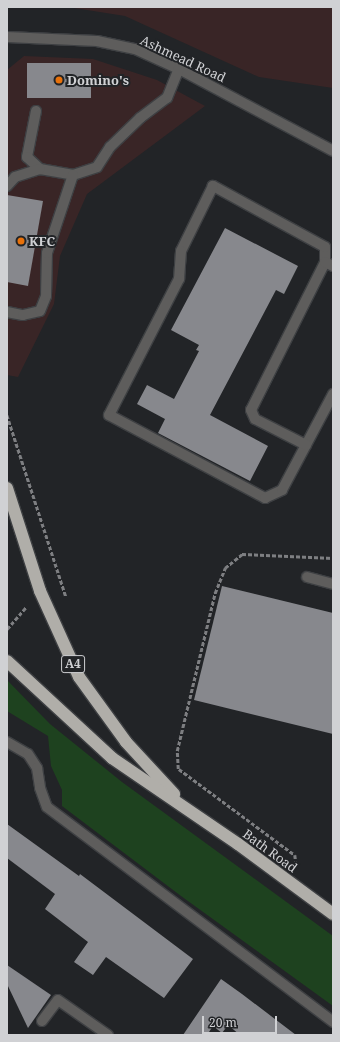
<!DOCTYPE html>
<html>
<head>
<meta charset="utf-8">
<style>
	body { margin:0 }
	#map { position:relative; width:340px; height:1042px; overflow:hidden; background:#222427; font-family:"Noto Serif",serif }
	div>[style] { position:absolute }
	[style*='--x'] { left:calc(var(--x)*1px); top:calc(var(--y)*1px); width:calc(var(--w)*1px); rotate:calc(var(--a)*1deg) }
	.commercial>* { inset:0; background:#392526 }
	.green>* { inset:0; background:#1e421f }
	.building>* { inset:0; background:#87888d; transform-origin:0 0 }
	.path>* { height:2.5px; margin-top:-1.25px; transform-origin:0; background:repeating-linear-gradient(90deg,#7e7f82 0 4px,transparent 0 6px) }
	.roads { filter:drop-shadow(1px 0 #3e4043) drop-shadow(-1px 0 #3e4043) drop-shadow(0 1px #3e4043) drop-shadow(0 -1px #3e4043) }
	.minor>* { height:10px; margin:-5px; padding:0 5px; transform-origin:5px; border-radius:5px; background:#5e5d5c }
	.highway>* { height:12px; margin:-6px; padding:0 6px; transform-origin:6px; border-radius:6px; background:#b0aea9 }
	.dots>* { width:11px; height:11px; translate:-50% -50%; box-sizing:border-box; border:2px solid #222427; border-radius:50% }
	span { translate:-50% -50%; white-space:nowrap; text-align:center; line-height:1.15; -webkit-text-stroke:4px #222427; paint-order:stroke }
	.shield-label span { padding:1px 3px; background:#222427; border:1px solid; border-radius:3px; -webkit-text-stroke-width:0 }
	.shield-label { font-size:12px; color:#d0d1d4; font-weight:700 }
	.street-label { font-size:13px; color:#d0d1d4 }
	.poi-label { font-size:13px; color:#d0d1d4; font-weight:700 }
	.left { translate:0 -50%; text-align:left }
	.frame { position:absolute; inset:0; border:8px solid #d0d1d4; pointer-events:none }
	.scale { position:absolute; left:202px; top:1016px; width:75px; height:18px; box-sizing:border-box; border:2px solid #d0d1d4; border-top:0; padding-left:5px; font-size:12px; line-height:14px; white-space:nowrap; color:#d0d1d4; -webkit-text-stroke:3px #222427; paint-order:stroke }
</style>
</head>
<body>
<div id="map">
	<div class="commercial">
		<i style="clip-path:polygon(68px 7px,333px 7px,333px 88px,259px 77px,125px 16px)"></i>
		<i style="clip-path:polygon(24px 56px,93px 59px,157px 80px,205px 106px,87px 194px,60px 256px,54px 304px,18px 377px,7px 375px,7px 70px)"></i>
	</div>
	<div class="green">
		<i style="clip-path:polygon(7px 680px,50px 724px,122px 782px,333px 936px,333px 1006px,181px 896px,62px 806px,62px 790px,51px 766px,48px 736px,7px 711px)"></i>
	</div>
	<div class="building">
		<i style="left:27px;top:63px;width:64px;height:35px"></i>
		<i style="clip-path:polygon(7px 195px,43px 201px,28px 286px,7px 282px)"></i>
		<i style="clip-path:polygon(225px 228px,298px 266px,284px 294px,276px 290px,210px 415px,268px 446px,250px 481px,158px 433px,165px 419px,137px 404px,147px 385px,174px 399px,199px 351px,196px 350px,199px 345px,171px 330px)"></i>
		<i style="clip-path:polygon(222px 586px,333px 613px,333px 734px,194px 700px)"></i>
		<i style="clip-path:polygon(7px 824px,79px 876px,80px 874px,193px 959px,164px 998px,106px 957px,93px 975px,74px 962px,88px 942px,45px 909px,55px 894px,7px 858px)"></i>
		<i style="clip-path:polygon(7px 965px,51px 995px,28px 1028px,7px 984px)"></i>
		<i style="clip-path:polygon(221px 979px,242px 994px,296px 1035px,240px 1035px,228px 1025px,222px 1033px,213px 1026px,207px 1035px,183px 1035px)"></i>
	</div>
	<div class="path">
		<i style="--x:7;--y:415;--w:191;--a:72"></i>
		<i style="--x:7;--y:629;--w:29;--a:-49"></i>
		<i style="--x:178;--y:769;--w:18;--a:-93"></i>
		<i style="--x:177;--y:751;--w:163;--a:-76.5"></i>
		<i style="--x:215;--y:593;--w:27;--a:-68"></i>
		<i style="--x:225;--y:568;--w:22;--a:-39"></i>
		<i style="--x:242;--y:554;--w:91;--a:2.5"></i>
		<i style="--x:179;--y:769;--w:144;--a:36.6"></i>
		<i style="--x:295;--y:855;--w:8;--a:83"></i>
	</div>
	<div class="roads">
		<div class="minor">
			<i style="--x:7;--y:37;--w:90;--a:2.5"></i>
			<i style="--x:97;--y:41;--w:39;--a:12"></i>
			<i style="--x:135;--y:49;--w:48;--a:24.4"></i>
			<i style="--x:179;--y:69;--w:174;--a:28"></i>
			<i style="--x:36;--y:111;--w:47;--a:101.1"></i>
			<i style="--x:27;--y:157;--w:18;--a:43"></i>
			<i style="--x:40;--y:169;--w:34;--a:10"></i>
			<i style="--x:73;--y:175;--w:25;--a:-18"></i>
			<i style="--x:97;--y:167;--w:24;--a:-57"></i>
			<i style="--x:110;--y:147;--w:42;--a:-44"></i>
			<i style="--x:140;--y:118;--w:34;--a:-37"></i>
			<i style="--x:167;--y:98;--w:31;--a:-68"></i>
			<i style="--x:7;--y:186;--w:12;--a:-48"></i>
			<i style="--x:15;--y:177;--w:26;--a:-18"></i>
			<i style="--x:325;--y:262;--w:15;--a:-90"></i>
			<i style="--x:325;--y:247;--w:128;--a:-151.4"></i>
			<i style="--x:213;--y:186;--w:72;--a:116.2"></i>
			<i style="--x:181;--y:251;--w:28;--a:94"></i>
			<i style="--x:179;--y:279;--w:153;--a:117.2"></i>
			<i style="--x:109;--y:415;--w:177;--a:28"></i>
			<i style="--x:265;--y:498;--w:19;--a:-25"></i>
			<i style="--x:282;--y:490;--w:109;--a:-62"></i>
			<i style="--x:7;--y:312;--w:16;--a:11"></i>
			<i style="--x:23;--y:315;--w:17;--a:-13"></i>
			<i style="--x:40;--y:311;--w:16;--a:-68"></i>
			<i style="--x:46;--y:296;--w:43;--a:-88.7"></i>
			<i style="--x:47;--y:253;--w:82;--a:-71.6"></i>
			<i style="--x:306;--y:445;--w:57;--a:-153"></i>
			<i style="--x:255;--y:419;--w:10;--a:-114"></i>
			<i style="--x:251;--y:410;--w:165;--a:-63.4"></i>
			<i style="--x:325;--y:262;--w:9;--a:27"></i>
			<i style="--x:307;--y:577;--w:27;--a:15"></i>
			<i style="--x:7;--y:742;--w:24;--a:30"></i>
			<i style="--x:28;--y:754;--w:17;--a:57"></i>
			<i style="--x:37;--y:768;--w:20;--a:81"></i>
			<i style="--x:40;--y:788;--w:20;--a:70"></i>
			<i style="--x:47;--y:807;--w:358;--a:36.9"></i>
			<i style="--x:42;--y:1021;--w:26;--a:-53"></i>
			<i style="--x:58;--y:1000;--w:61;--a:35"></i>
		</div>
		<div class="highway">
			<i style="--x:7;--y:488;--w:108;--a:72.2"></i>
			<i style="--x:40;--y:591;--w:94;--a:65.6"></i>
			<i style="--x:79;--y:677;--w:80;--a:54.1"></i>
			<i style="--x:126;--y:742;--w:71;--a:47.3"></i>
			<i style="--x:7;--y:661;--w:143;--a:42.7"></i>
			<i style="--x:112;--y:758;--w:153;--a:34.3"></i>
			<i style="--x:238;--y:844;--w:118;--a:36.4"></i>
		</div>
	</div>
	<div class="dots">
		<i style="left:59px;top:80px;background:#e8710a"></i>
		<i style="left:21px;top:241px;background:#e8710a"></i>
	</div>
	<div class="shield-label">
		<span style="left:73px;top:664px">A4</span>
	</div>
	<div class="street-label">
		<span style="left:183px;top:59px;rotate:25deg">Ashmead Road</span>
		<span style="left:270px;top:851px;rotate:36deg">Bath Road</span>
	</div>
	<div class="poi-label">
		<span class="left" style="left:67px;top:80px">Domino's</span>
		<span class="left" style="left:29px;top:241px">KFC</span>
	</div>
	<div class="frame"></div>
	<div class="scale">20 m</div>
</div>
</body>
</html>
